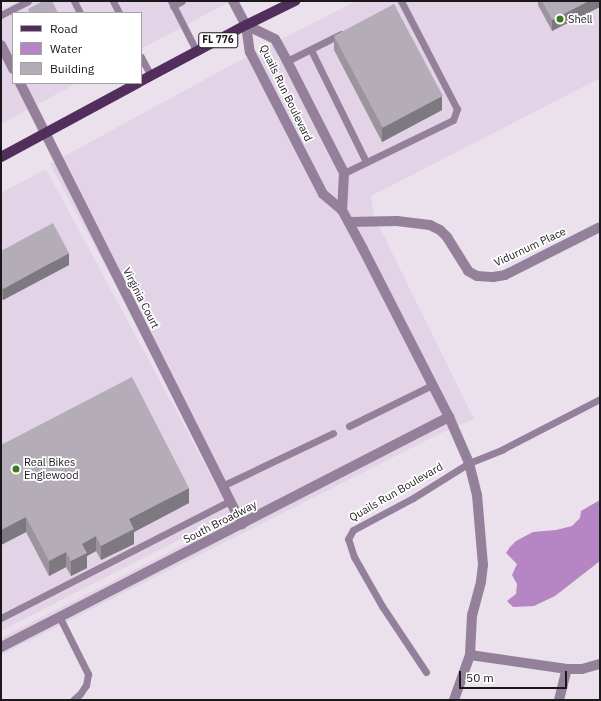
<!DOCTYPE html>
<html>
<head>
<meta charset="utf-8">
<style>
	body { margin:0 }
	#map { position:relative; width:601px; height:701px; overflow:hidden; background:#eae1ec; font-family:"IBM Plex Sans",sans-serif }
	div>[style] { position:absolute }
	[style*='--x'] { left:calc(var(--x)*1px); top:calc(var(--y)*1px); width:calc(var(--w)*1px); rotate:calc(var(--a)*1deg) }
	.built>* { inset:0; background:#e2d4e6 }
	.water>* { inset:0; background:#b686c4 }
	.service>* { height:7px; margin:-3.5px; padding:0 3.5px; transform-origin:3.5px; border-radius:3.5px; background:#95809b }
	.minor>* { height:10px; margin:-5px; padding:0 5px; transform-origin:5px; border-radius:5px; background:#95809b }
	.primary>* { height:10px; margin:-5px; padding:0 5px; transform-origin:5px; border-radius:5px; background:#522e5d }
	.wall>* { inset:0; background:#9b949d }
	.shaded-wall>* { inset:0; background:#7e7880 }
	.building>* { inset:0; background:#b4acb7; transform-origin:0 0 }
	.dots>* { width:11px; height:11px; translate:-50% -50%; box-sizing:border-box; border:2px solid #fff; border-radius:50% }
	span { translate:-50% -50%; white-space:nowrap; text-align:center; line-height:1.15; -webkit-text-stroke:3.5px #fff; paint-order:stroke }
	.shield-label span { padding:1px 3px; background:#fff; border:1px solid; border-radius:3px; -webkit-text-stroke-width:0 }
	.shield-label { font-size:10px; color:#1b181c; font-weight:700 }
	.poi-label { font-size:11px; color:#1b181c }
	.left { translate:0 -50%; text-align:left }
	.street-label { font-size:11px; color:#1b181c }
	.frame { position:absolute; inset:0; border:2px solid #1b181c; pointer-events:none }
	.legend { position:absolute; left:12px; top:12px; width:130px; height:72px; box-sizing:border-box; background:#fff; border:1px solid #a4a3a4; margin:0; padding:5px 7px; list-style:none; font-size:12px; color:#1b181c }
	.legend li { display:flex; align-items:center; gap:8px; height:20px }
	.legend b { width:20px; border:1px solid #a4a3a4 }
	.scale { position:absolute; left:459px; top:671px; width:108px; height:18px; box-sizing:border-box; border:2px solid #1b181c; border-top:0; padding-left:5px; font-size:12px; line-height:14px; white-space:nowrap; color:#1b181c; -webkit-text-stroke:3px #fff; paint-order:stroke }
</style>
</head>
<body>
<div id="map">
	<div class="built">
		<i style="clip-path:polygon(18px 1px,231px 1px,141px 49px,141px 13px,13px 13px,13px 83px,77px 83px,1px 124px,1px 10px)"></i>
		<i style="clip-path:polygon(356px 1px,600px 1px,600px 78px,371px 196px,374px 216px,474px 419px,439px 434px,1px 655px,1px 638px,234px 519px,237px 509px,50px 164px,235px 63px)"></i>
		<i style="clip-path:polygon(46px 169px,231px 513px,1px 631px,1px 193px)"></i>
	</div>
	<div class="water">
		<i style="clip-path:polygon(600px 500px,600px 561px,555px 596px,534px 606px,513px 607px,507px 601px,516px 594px,517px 584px,512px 575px,517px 564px,506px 553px,510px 547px,516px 541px,533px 532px,556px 530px,572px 526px,580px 518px,581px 511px)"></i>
	</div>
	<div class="service">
		<i style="--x:74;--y:1;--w:13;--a:63"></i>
		<i style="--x:113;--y:1;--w:13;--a:63"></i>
		<i style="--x:171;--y:1;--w:57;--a:63"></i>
		<i style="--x:173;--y:6;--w:10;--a:-29"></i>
		<i style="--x:1;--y:15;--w:30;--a:-27"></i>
		<i style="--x:311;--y:50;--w:125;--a:63.8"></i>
		<i style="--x:141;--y:57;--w:21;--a:62"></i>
		<i style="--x:287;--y:61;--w:60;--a:-26.6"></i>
		<i style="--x:344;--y:173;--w:121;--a:-25.9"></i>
		<i style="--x:453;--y:120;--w:12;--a:-70"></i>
		<i style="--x:457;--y:109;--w:122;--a:-117.4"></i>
		<i style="--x:349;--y:426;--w:93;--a:-26.3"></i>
		<i style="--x:222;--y:486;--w:123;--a:-25.5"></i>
		<i style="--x:1;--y:618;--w:257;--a:-27.1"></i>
		<i style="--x:60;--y:618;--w:63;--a:63.4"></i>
		<i style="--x:88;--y:674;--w:11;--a:100"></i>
		<i style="--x:86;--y:685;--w:11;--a:124"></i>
		<i style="--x:80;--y:694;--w:9;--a:139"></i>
		<i style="--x:426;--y:672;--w:79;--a:-123.7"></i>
		<i style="--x:382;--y:606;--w:56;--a:-119.7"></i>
		<i style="--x:354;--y:557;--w:19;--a:-108"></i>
		<i style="--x:348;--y:539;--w:10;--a:-61"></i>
		<i style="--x:353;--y:530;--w:68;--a:-28.1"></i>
		<i style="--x:413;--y:498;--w:66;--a:-32"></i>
		<i style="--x:469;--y:463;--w:37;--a:-22"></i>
		<i style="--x:503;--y:449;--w:109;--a:-27.3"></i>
	</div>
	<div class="minor">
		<i style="--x:233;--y:1;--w:27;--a:62"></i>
		<i style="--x:246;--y:25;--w:27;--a:82"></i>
		<i style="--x:250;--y:52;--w:160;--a:62.8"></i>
		<i style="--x:323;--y:194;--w:25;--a:40"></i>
		<i style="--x:342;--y:210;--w:44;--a:61.7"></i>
		<i style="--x:363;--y:249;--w:189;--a:62.9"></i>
		<i style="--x:449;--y:417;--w:50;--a:66.5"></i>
		<i style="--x:469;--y:463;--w:33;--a:76"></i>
		<i style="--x:477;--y:495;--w:70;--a:85.1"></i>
		<i style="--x:483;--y:565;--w:17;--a:97"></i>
		<i style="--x:481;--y:582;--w:34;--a:105"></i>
		<i style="--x:472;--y:615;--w:40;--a:92.9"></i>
		<i style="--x:470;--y:655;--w:48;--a:109.6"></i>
		<i style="--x:246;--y:25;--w:32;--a:26"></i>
		<i style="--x:275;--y:39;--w:25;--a:61"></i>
		<i style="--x:287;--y:61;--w:126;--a:63"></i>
		<i style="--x:344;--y:173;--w:37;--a:93"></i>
		<i style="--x:1;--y:45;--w:27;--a:63"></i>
		<i style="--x:20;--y:83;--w:494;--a:63.3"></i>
		<i style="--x:349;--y:222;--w:48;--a:-1.2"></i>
		<i style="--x:397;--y:221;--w:33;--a:7"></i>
		<i style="--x:430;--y:225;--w:11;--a:27"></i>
		<i style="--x:440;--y:230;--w:10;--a:45"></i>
		<i style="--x:447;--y:237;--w:40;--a:58"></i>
		<i style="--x:468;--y:271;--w:10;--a:29"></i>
		<i style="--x:477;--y:276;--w:16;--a:4"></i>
		<i style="--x:493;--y:277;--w:12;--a:-9"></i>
		<i style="--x:505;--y:275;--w:106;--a:-26.8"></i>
		<i style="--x:1;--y:647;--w:504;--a:-27.18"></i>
		<i style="--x:470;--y:655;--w:98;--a:8.2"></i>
		<i style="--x:567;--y:669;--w:15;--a:0"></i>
		<i style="--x:582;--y:669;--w:19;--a:-16"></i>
		<i style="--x:559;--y:700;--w:32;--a:-76"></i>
	</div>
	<div class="primary">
		<i style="--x:141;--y:81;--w:119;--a:-28.1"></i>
		<i style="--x:246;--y:25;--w:55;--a:-26.1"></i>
		<i style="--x:1;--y:157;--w:156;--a:-28.4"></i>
	</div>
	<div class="wall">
		<i style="clip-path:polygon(538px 1px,600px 1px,552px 31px,538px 5px)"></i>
		<i style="clip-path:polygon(334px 35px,442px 110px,382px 142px,334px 50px)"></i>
		<i style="clip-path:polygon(1px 251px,69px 265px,3px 300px,1px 297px)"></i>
		<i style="clip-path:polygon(1px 445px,189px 503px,134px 532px,134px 544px,101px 560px,96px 551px,87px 556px,87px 568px,71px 576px,66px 567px,49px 576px,26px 532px,1px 545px)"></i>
	</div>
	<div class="shaded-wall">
		<i style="clip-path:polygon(589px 1px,600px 1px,600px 7px,552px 31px,552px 20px)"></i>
		<i style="clip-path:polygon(442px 96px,442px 110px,382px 142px,382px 127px)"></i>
		<i style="clip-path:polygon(69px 253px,69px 265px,3px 300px,3px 289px)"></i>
		<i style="clip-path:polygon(189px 488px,189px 503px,134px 532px,134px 544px,101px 560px,101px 546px,129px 519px)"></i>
		<i style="clip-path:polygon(26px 517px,26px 532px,1px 545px,1px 530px)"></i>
		<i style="clip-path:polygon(96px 536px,96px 551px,87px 556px,87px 568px,71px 576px,71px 561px,82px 544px)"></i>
		<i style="clip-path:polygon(66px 552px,66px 567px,49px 576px,49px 561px)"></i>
	</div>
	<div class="building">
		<i style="clip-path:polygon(43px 1px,52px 1px,58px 13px,30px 13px,28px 9px)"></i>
		<i style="clip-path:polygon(542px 1px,589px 1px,552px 20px)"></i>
		<i style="left:394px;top:4px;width:104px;height:68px;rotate:62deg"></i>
		<i style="clip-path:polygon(53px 223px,69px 253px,3px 289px,1px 286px,1px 251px)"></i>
		<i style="clip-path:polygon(132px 377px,189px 488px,129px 519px,134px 529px,101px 546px,96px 536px,82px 544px,87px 553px,71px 561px,66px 552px,49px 561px,26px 517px,1px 530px,1px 445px)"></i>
	</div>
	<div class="dots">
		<i style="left:560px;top:19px;background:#397c1e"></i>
		<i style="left:16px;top:469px;background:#397c1e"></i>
	</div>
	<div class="shield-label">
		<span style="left:218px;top:40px">FL 776</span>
	</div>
	<div class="poi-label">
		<span class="left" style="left:568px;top:19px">Shell</span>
		<span class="left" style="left:24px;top:469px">Real Bikes<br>Englewood</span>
	</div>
	<div class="street-label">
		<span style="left:286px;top:93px;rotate:64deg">Quails Run Boulevard</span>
		<span style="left:530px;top:247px;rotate:-25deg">Vidurnum Place</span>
		<span style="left:141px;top:298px;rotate:63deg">Virginia Court</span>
		<span style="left:396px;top:492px;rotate:-30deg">Quails Run Boulevard</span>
		<span style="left:220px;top:522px;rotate:-27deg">South Broadway</span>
	</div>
	<div class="frame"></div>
	<ul class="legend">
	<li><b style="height:5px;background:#522e5d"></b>Road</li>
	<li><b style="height:11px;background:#b686c4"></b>Water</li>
	<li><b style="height:11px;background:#b4acb7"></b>Building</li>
	</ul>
	<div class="scale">50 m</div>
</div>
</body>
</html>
